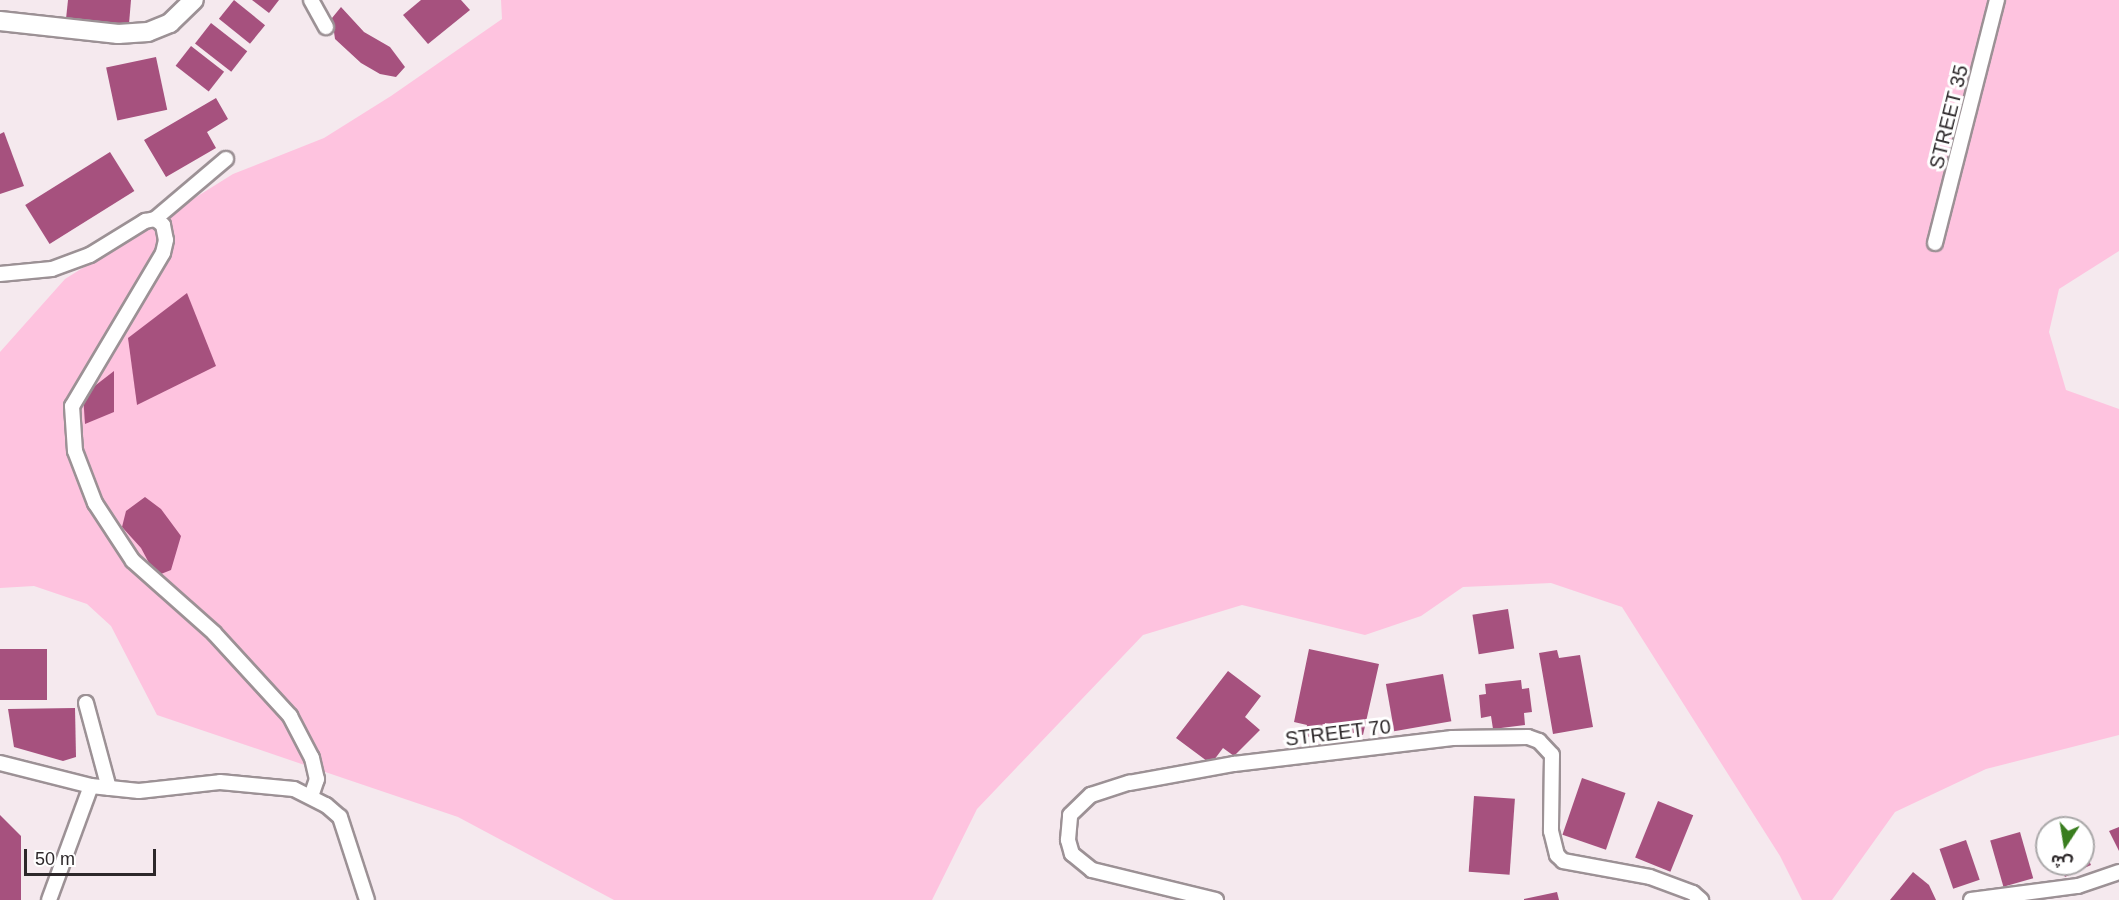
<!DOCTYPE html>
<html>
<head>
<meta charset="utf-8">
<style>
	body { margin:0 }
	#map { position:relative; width:2119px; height:900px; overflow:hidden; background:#f5e9ee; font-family:Arial,"Noto Sans Arabic",sans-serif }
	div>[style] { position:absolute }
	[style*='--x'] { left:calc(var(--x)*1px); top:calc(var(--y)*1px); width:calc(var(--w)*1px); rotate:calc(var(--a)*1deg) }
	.green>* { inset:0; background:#fec3df }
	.building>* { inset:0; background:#a6517e; transform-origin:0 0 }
	.roads { filter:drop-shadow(2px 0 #9c9195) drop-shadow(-2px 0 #9c9195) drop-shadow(0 2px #9c9195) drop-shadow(0 -2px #9c9195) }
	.minor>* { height:14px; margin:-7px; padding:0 7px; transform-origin:7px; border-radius:7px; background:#fff }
	.tertiary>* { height:18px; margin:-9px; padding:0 9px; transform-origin:9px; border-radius:9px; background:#fff }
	span { translate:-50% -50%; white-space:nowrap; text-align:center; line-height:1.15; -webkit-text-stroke:6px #fff; paint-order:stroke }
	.street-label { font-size:20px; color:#2d282a }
	.north { position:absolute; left:2035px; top:816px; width:60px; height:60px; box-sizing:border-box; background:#fff; border:2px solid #aba9aa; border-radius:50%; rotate:192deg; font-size:16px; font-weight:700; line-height:24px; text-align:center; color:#2d282a }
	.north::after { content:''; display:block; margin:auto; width:21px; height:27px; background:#397d1f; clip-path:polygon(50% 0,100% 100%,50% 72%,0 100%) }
	.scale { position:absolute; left:24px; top:849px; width:132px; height:27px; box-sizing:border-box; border:3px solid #2d282a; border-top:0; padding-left:8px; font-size:18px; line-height:21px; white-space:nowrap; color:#2d282a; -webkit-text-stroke:4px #fff; paint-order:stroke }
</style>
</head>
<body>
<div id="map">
	<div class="green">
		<i style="clip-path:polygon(501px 0,2119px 0,2119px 251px,2059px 289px,2049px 332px,2066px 390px,2119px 409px,2119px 735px,1986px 769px,1895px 812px,1832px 900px,1802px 900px,1780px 856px,1622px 607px,1551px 583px,1463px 587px,1421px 616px,1365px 635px,1242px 605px,1143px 635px,977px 809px,932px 900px,614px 900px,458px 817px,157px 715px,111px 626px,87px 604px,34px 586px,0 588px,0 352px,65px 279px,233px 174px,324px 138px,391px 96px,502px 19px)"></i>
	</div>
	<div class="building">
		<i style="clip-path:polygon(68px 0,131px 0,129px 24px,66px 19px)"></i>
		<i style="left:234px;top:0;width:40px;height:24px;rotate:39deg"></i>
		<i style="clip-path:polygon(252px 0,279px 0,269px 13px)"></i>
		<i style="clip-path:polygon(421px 0,461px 0,470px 10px,428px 44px,403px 15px)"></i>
		<i style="clip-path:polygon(341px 7px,364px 32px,390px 47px,405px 67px,396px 77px,380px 74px,361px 63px,335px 39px,332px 18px)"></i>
		<i style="left:211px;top:23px;width:46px;height:26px;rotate:38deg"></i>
		<i style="left:191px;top:46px;width:42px;height:25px;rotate:38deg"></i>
		<i style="left:156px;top:57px;width:54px;height:51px;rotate:78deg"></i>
		<i style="clip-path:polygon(216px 98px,228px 119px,207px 132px,216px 148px,166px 177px,144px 140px)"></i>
		<i style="clip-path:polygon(4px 132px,24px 186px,0 194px,0 134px)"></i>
		<i style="left:110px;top:152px;width:46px;height:100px;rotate:58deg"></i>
		<i style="clip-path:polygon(187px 293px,216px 366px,137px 405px,128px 338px)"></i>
		<i style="clip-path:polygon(114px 371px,114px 412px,85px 424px,83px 395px)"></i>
		<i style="clip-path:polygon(145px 497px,161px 509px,181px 536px,171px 570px,156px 576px,141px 548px,122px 527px,126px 511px)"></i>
		<i style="left:1508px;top:609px;width:40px;height:36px;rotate:81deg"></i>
		<i style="left:0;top:649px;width:47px;height:51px"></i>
		<i style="clip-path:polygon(1309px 649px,1379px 664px,1363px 735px,1353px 733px,1351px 746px,1331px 742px,1335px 725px,1325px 723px,1321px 739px,1305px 736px,1307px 725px,1294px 722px)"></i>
		<i style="clip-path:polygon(1557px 650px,1559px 658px,1580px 655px,1593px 727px,1553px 734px,1539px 653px)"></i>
		<i style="clip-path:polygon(1228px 671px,1261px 696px,1245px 717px,1260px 730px,1234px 756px,1223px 748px,1211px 764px,1176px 738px)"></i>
		<i style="left:1443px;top:674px;width:48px;height:58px;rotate:80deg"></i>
		<i style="clip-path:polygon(1521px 680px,1522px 689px,1529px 688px,1532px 712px,1524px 713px,1525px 725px,1493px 729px,1491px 716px,1481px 718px,1479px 695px,1486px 694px,1485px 684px)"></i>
		<i style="clip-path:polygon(75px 708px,76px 757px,63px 761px,14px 747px,8px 709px)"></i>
		<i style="left:1582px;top:778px;width:46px;height:60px;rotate:19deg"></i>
		<i style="left:1474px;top:796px;width:41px;height:76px;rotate:4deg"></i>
		<i style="left:1658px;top:801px;width:38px;height:61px;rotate:22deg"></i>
		<i style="clip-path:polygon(0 815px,21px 836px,21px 900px,0 900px)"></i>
		<i style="clip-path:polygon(2070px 818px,2074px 828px,2047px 828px,2047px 837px,2043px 830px)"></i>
		<i style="clip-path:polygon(2119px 827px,2119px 851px,2109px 831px)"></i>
		<i style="left:2020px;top:832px;width:48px;height:31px;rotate:74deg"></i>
		<i style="left:1966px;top:840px;width:42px;height:28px;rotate:71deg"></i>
		<i style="clip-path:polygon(2083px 848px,2091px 865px,2065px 877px,2059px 864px,2083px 864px)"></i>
		<i style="clip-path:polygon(1913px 872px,1929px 885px,1936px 900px,1890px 900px)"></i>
		<i style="clip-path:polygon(1557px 892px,1559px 900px,1524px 900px,1524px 899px)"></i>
	</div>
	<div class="roads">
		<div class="minor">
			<i style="--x:311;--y:0;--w:31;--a:61"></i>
			<i style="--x:155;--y:219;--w:93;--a:-40.2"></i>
			<i style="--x:1935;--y:243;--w:251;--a:-75.7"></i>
			<i style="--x:0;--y:274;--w:52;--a:-5.5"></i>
			<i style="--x:52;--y:269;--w:40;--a:-20.2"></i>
			<i style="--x:90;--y:255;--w:65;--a:-31.7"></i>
			<i style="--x:145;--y:221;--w:10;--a:-11"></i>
			<i style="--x:155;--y:219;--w:10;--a:37"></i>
			<i style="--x:163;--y:225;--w:15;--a:79"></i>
			<i style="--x:166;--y:240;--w:13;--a:103"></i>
			<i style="--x:163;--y:253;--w:178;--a:120.7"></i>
			<i style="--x:72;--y:406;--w:45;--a:86.2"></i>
			<i style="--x:75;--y:451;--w:56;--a:69"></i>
			<i style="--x:95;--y:503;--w:69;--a:56.8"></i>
			<i style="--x:133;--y:561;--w:108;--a:41.6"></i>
			<i style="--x:214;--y:633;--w:113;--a:47.5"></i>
			<i style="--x:290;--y:716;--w:47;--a:62.4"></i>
			<i style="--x:312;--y:758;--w:22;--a:77"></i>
			<i style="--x:317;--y:779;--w:18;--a:109"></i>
			<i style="--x:86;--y:703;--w:88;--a:74.9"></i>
			<i style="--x:0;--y:763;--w:94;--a:14.2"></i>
			<i style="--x:91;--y:786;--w:48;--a:5.9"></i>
			<i style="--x:139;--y:791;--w:81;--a:-6.3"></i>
			<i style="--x:220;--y:782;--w:74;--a:5.4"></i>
			<i style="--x:294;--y:789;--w:36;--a:27"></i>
			<i style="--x:326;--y:805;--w:18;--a:41"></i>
			<i style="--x:340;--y:817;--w:87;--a:72"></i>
			<i style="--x:49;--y:900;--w:121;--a:-69.8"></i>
			<i style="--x:1216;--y:900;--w:128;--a:-166.4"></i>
			<i style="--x:1092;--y:870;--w:26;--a:-141"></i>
			<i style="--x:1072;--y:854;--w:15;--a:-106"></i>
			<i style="--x:1068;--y:840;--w:25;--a:-85"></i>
			<i style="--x:1070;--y:815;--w:29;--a:-44"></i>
			<i style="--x:1091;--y:795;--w:40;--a:-18"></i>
			<i style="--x:1129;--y:783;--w:107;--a:-10.3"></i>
			<i style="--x:1234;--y:764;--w:220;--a:-6.8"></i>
			<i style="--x:1452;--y:738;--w:76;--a:-0.8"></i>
			<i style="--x:1528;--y:737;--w:12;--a:20"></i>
			<i style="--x:1539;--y:741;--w:19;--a:47"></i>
			<i style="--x:1552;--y:755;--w:76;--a:90.8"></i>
			<i style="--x:1551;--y:831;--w:25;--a:76"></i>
			<i style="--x:1557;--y:855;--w:8;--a:45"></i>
			<i style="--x:1563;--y:861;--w:88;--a:10.4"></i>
			<i style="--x:1650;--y:877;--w:46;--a:20.4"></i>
			<i style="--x:1693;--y:893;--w:11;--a:41"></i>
			<i style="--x:1971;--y:900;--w:108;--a:-7.5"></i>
			<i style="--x:2078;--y:886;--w:43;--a:-18.9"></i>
		</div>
		<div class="tertiary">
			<i style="--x:0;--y:21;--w:119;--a:6.3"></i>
			<i style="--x:118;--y:34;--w:30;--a:-4"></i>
			<i style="--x:148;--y:32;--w:24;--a:-22"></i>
			<i style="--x:170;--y:23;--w:33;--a:-44"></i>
		</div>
	</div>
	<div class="street-label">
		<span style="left:1949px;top:117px;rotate:-76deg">STREET 35</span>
		<span style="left:1338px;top:733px;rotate:-7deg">STREET 70</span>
	</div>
	<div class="north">ش</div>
	<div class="scale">50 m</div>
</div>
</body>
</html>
